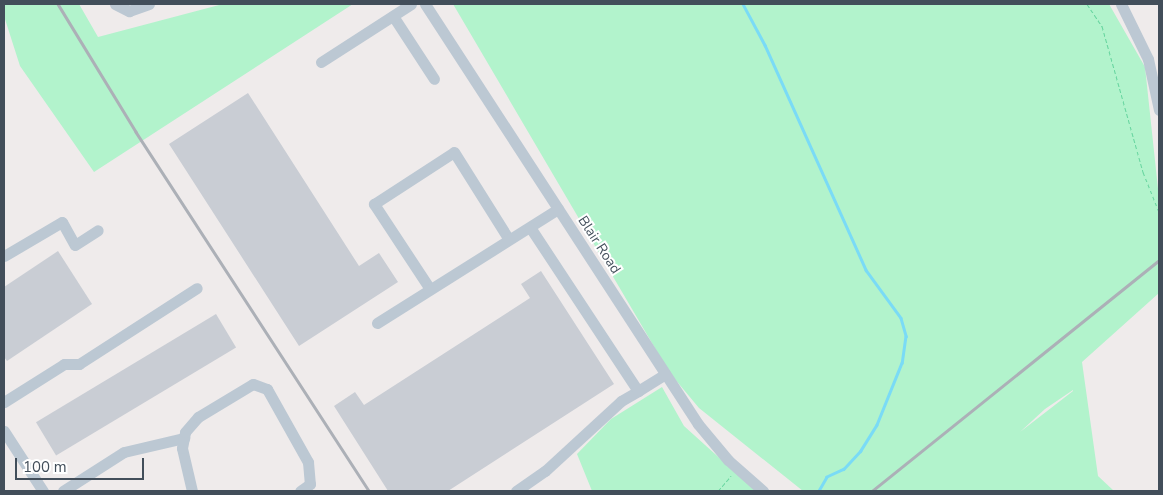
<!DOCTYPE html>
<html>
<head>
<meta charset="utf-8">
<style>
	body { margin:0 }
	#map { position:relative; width:1163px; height:495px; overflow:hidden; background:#efebeb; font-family:"Nunito Sans",sans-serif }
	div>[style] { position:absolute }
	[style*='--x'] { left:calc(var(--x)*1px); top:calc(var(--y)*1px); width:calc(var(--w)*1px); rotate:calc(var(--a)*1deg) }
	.green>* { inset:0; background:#b2f3cc }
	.stream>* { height:2.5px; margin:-1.25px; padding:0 1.25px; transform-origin:1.25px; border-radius:1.25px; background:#7adbf6 }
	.building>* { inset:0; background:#c9cdd4; transform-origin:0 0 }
	.path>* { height:1px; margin-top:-0.5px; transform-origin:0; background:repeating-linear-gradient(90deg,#67d59f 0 4px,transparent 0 6.5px) }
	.minor>* { height:11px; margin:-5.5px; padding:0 5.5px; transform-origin:5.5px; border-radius:5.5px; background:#bcc8d3 }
	.rail>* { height:2.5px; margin:-1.25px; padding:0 1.25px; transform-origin:1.25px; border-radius:1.25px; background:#acb0b7 }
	span { translate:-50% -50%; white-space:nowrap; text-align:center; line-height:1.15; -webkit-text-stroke:4px #fff; paint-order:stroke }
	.street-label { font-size:14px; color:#424e5a }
	.frame { position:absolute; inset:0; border:5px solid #424e5a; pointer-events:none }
	.scale { position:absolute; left:15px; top:458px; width:129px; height:22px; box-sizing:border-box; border:2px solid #424e5a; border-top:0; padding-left:6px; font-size:15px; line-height:18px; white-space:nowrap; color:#424e5a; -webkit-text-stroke:4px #fff; paint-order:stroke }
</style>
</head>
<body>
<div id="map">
	<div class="green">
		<i style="clip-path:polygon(4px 4px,79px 4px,98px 37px,223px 4px,353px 4px,94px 172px,20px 66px,4px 16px)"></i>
		<i style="clip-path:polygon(evenodd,453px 4px,1109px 4px,1145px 67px,1159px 198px,1159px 293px,1082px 362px,1098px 476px,1114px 491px,803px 491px,699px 408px,669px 372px,453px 4px,1073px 390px,1073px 391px,1020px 432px,1045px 409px,1073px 390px)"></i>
		<i style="clip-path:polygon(662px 387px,684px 426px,756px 491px,592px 491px,577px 454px,611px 419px)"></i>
	</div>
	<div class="stream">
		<i style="--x:743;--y:4;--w:47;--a:61.8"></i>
		<i style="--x:765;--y:45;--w:247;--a:65.8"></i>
		<i style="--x:866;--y:270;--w:59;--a:53.9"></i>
		<i style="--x:901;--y:318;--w:19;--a:74"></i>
		<i style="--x:906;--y:336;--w:27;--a:98"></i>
		<i style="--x:902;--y:363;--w:67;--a:112"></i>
		<i style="--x:877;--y:425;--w:31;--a:122"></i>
		<i style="--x:861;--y:451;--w:25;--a:133"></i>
		<i style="--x:844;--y:469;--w:19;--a:155"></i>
		<i style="--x:827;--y:477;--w:16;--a:120"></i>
	</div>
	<div class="building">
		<i style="clip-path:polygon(248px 93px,359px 266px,379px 253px,398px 282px,299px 346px,169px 144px)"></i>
		<i style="clip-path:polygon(58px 251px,92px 304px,7px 361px,4px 357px,4px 287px)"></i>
		<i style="clip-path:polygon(541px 271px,614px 384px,448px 491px,388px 491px,334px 406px,355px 392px,364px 405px,530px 298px,521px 284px)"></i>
		<i style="left:216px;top:314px;width:39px;height:210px;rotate:59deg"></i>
	</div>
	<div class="path">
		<i style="--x:1087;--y:4;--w:27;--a:56"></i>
		<i style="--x:1102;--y:26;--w:152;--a:74.3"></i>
		<i style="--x:1143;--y:172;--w:43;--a:68.2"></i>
		<i style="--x:718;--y:491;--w:20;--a:-49"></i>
	</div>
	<div class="minor">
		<i style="--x:115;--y:4;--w:16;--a:27"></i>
		<i style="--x:129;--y:11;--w:21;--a:-19"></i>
		<i style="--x:425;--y:4;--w:501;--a:56.98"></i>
		<i style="--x:698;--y:424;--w:47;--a:50.2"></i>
		<i style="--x:728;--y:460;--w:47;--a:41.5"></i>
		<i style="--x:1121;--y:4;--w:61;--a:63.9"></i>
		<i style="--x:1148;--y:59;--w:52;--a:77.8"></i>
		<i style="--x:393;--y:16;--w:75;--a:56.9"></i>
		<i style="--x:321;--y:62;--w:107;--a:-32.8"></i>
		<i style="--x:4;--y:256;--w:67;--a:-30.4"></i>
		<i style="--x:62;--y:222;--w:26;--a:61"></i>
		<i style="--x:75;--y:245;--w:27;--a:-33"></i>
		<i style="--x:430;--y:289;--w:102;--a:-123.4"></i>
		<i style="--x:374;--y:204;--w:95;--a:-33"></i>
		<i style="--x:454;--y:152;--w:102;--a:57.9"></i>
		<i style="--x:377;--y:323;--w:214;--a:-32.2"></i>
		<i style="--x:638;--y:391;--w:32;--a:-32"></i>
		<i style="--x:4;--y:402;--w:71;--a:-32.3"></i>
		<i style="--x:64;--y:364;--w:15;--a:0"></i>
		<i style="--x:79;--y:364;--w:140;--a:-32.8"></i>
		<i style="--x:4;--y:431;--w:72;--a:57"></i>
		<i style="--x:63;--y:491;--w:72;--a:-32.6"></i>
		<i style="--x:124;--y:452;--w:62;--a:-13.1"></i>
		<i style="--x:192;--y:491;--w:44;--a:-103.1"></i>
		<i style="--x:182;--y:448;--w:16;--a:-79"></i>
		<i style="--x:185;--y:432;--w:20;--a:-49"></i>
		<i style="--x:198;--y:417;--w:64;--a:-31"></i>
		<i style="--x:253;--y:384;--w:15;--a:20"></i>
		<i style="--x:267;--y:389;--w:84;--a:60.7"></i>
		<i style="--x:308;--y:462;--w:22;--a:85"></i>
		<i style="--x:310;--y:484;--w:12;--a:145"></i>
		<i style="--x:516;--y:491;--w:35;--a:-35"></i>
		<i style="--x:545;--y:471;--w:103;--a:-42.6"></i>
		<i style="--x:621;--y:401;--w:20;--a:-30"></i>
		<i style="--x:638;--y:391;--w:196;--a:-123.4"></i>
	</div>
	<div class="rail">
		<i style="--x:58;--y:4;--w:150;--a:58.6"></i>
		<i style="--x:136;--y:132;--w:428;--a:57"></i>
		<i style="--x:872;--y:491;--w:368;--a:-38.8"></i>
	</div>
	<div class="street-label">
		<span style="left:599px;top:245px;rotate:57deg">Blair Road</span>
	</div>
	<div class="frame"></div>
	<div class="scale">100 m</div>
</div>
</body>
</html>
